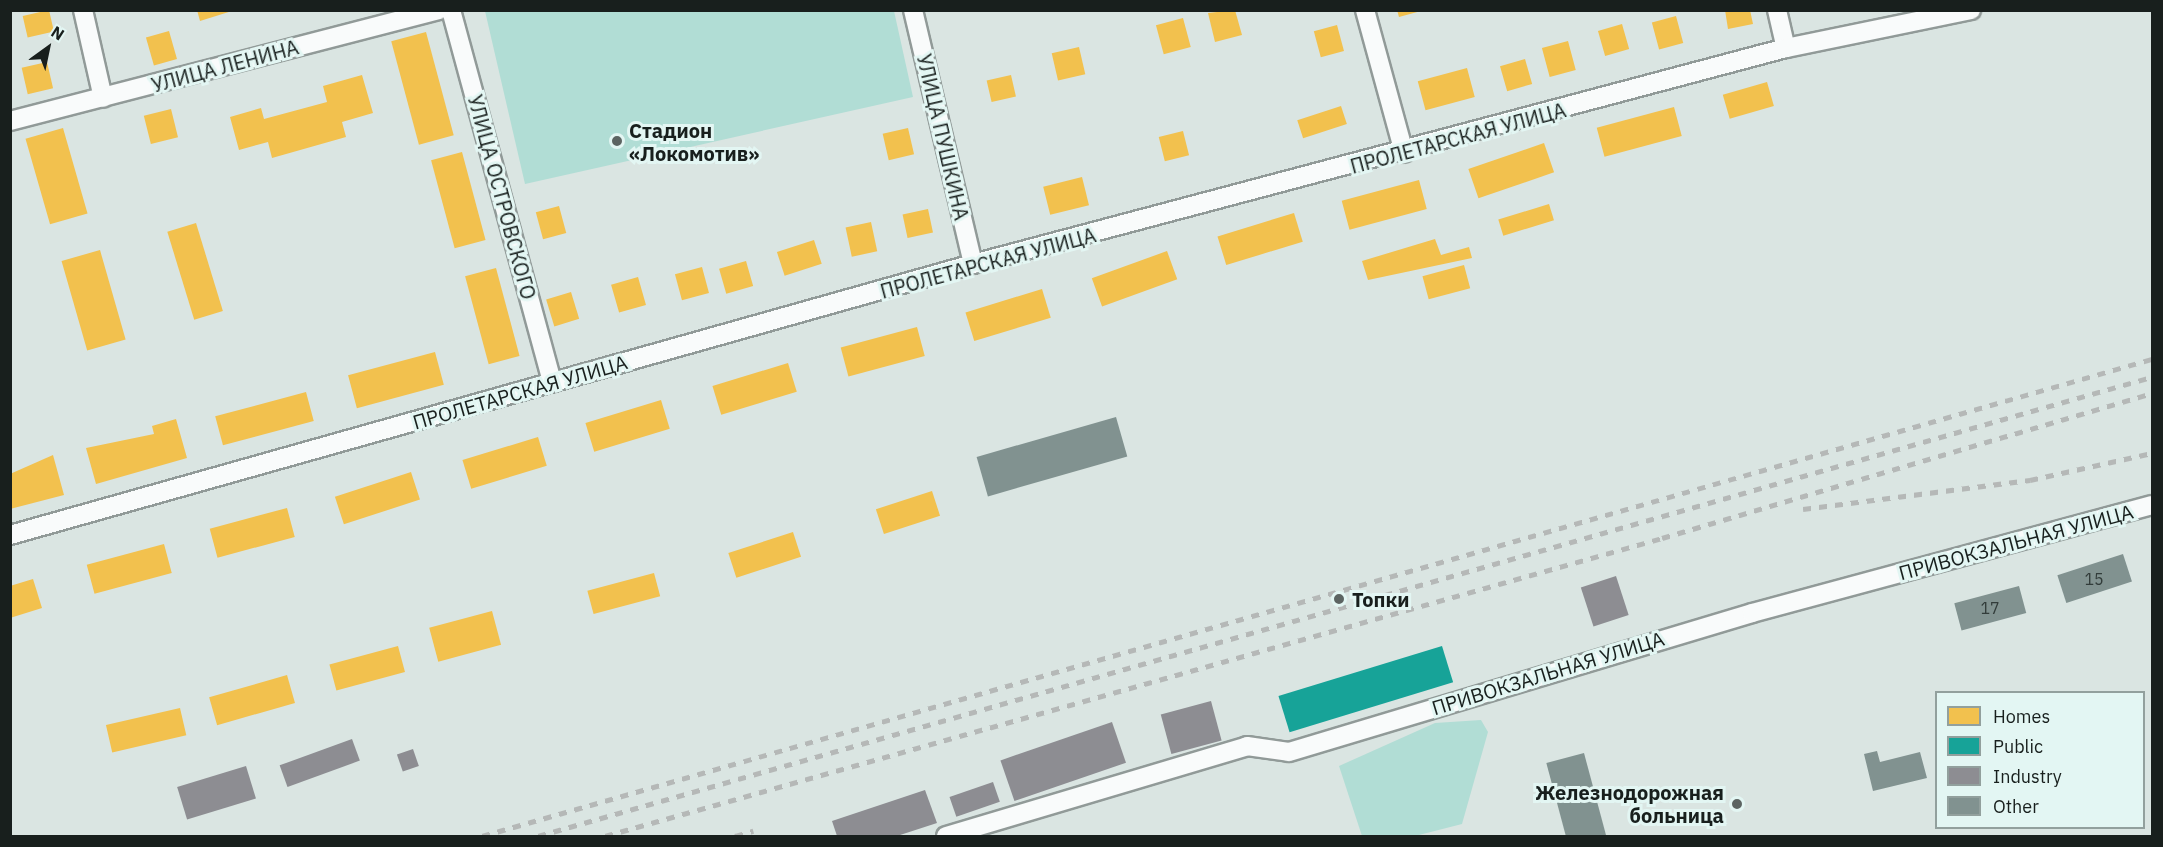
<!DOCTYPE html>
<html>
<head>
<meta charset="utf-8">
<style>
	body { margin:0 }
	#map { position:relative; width:2163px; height:847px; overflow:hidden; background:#dae5e2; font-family:"IBM Plex Sans",sans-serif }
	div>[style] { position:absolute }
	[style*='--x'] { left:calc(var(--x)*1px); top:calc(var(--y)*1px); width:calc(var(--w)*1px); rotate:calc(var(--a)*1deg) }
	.green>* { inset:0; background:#b1ddd5 }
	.homes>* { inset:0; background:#f2c14e; transform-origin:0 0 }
	.public>* { inset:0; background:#17a398; transform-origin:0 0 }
	.industry>* { inset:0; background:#8d8d92; transform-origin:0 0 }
	.building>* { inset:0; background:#819290; transform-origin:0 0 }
	.roads { filter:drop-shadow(2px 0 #919a98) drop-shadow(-2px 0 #919a98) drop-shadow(0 2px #919a98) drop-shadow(0 -2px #919a98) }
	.minor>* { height:18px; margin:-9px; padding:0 9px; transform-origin:9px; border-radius:9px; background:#f9fbfb }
	.rail>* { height:4.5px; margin-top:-2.25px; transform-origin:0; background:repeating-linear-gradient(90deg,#b5b8b7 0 8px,transparent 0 16px) }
	.dots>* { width:16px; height:16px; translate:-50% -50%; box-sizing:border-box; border:3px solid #e3f6f3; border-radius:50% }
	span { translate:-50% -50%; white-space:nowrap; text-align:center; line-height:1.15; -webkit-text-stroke:6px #e3f6f3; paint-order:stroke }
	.number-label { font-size:16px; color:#323c3a }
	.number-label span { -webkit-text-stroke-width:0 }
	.street-label { font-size:20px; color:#181f1d }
	.poi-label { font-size:20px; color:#181f1d; font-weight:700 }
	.left { translate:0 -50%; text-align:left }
	.right { translate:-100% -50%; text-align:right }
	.frame { position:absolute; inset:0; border:12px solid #181f1d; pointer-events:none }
	.legend { position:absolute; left:1935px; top:691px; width:210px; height:138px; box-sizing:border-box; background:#e3f6f3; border:2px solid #92a09d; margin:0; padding:8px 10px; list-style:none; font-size:18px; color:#181f1d }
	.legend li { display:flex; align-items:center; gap:12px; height:30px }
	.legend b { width:30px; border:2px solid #92a09d }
	.north { position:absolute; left:18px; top:18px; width:60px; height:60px; -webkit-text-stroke:4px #e3f6f3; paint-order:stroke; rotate:33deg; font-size:16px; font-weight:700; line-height:24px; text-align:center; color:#181f1d }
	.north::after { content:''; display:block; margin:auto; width:21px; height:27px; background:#181f1d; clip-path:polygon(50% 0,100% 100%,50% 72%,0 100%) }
</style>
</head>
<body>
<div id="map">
	<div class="green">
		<i style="clip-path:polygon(485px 11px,894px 11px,913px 97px,525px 184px)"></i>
		<i style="clip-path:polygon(1481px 720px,1488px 732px,1462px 824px,1415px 836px,1362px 836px,1339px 766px,1435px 723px)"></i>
	</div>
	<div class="homes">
		<i style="left:49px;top:10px;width:22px;height:27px;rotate:77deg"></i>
		<i style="clip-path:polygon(197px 10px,232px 10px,232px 11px,200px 21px)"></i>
		<i style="clip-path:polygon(1235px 10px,1242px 35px,1215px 42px,1208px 13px)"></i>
		<i style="clip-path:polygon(1397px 10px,1421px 10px,1421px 11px,1399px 17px)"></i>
		<i style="clip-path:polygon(1725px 10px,1750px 10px,1753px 24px,1728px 29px)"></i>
		<i style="left:1676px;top:16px;width:28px;height:25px;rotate:75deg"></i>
		<i style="left:1183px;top:18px;width:30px;height:28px;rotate:75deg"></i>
		<i style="left:1622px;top:24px;width:26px;height:25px;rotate:74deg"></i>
		<i style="left:1337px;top:25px;width:27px;height:24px;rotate:75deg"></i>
		<i style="left:169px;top:31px;width:29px;height:24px;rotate:74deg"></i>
		<i style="left:426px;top:32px;width:107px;height:36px;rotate:75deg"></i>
		<i style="left:1568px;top:41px;width:30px;height:27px;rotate:75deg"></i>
		<i style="left:1079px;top:47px;width:28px;height:28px;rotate:77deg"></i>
		<i style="left:1525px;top:59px;width:26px;height:26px;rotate:74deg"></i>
		<i style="left:47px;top:62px;width:27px;height:26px;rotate:77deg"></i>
		<i style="left:1467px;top:68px;width:30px;height:51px;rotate:75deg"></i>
		<i style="clip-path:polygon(362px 75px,373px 113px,342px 122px,346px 137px,272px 158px,268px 142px,239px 150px,230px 117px,261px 108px,264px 119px,327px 102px,323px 86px)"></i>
		<i style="left:1011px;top:75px;width:22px;height:25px;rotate:77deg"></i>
		<i style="left:1767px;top:82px;width:25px;height:46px;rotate:74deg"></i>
		<i style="left:1341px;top:106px;width:19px;height:46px;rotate:72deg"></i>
		<i style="left:1674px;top:107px;width:30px;height:80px;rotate:75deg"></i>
		<i style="left:171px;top:109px;width:29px;height:28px;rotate:76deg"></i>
		<i style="left:63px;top:128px;width:89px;height:39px;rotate:74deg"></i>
		<i style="left:908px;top:128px;width:27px;height:26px;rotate:77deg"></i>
		<i style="left:1183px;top:131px;width:25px;height:25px;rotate:76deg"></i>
		<i style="left:1544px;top:143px;width:31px;height:80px;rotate:71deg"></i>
		<i style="left:462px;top:152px;width:91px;height:32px;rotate:75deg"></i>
		<i style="left:1082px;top:177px;width:29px;height:40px;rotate:76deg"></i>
		<i style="left:1419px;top:180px;width:30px;height:80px;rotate:75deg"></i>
		<i style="left:1549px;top:204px;width:17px;height:53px;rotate:73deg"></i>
		<i style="left:559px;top:206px;width:28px;height:24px;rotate:75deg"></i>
		<i style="left:928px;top:209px;width:24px;height:26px;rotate:78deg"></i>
		<i style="left:1294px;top:213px;width:30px;height:80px;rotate:73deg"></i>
		<i style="left:871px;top:222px;width:30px;height:26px;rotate:78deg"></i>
		<i style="left:196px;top:223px;width:92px;height:30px;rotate:73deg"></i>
		<i style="clip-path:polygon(1435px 239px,1441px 255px,1469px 247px,1472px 258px,1368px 280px,1362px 261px)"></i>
		<i style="left:814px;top:240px;width:25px;height:39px;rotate:72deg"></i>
		<i style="left:100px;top:250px;width:93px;height:40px;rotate:74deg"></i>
		<i style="left:1167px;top:251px;width:30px;height:80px;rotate:70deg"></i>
		<i style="left:746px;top:261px;width:26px;height:28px;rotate:74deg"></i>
		<i style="left:1464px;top:265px;width:24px;height:43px;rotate:75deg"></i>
		<i style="left:702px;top:267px;width:27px;height:28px;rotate:75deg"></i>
		<i style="left:496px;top:268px;width:91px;height:32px;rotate:75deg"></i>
		<i style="left:638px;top:277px;width:29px;height:28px;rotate:74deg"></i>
		<i style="left:1042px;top:289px;width:30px;height:80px;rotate:73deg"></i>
		<i style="left:571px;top:292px;width:28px;height:26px;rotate:73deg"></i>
		<i style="left:917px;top:327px;width:30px;height:79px;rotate:75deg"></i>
		<i style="left:435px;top:352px;width:34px;height:90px;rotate:75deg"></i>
		<i style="left:788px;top:363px;width:30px;height:79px;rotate:73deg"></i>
		<i style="left:306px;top:392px;width:30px;height:94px;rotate:75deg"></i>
		<i style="left:661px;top:400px;width:30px;height:79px;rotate:73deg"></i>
		<i style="clip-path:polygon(176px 419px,187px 458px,96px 484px,86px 448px,154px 434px,152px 426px)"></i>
		<i style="left:538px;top:437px;width:30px;height:79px;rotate:73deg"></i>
		<i style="clip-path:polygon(53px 455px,64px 495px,10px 509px,10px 474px)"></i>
		<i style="left:411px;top:472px;width:29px;height:80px;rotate:72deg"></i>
		<i style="left:932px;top:491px;width:26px;height:59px;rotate:72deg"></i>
		<i style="left:287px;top:508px;width:30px;height:80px;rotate:75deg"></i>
		<i style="left:793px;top:532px;width:26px;height:68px;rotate:72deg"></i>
		<i style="left:164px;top:544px;width:30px;height:80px;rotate:75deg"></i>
		<i style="left:654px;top:573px;width:24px;height:69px;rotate:75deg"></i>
		<i style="clip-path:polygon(33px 579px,42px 608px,10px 618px,10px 586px)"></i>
		<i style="left:492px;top:611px;width:35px;height:65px;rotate:75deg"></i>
		<i style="left:398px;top:646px;width:27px;height:71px;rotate:75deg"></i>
		<i style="left:287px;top:675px;width:29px;height:81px;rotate:74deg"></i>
		<i style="left:180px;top:708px;width:28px;height:76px;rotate:77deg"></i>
	</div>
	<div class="public">
		<i style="left:1442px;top:646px;width:38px;height:171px;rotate:73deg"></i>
	</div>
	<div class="industry">
		<i style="left:1616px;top:576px;width:41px;height:37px;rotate:72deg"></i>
		<i style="left:1211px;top:701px;width:41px;height:52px;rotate:75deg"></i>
		<i style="left:1112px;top:722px;width:43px;height:118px;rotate:71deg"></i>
		<i style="left:352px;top:739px;width:23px;height:77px;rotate:70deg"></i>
		<i style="left:413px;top:749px;width:18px;height:17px;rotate:71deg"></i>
		<i style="left:246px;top:766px;width:34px;height:72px;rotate:73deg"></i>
		<i style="left:993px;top:782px;width:21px;height:46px;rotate:71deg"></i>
		<i style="clip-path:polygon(925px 790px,937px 823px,897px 836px,837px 836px,832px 821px)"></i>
	</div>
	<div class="building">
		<i style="left:1116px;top:417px;width:41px;height:145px;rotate:74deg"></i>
		<i style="left:2123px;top:554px;width:29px;height:69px;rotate:72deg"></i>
		<i style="left:2019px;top:586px;width:28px;height:67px;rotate:75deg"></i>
		<i style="clip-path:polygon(1877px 751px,1880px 762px,1920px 752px,1927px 778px,1873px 791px,1864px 754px)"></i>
		<i style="left:1584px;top:753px;width:86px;height:39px;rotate:75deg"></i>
	</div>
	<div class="roads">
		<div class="minor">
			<i style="--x:83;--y:10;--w:90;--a:77.2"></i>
			<i style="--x:451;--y:10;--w:386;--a:74.8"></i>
			<i style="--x:913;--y:10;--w:261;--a:76.7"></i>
			<i style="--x:1365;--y:10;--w:148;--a:74.7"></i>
			<i style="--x:1777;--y:10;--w:39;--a:77"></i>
			<i style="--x:10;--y:121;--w:443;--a:-14.5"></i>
			<i style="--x:10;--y:535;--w:1000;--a:-15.72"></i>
			<i style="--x:973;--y:264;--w:841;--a:-14.88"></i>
			<i style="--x:1786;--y:48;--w:189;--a:-11.6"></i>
			<i style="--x:946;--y:836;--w:314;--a:-16.6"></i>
			<i style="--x:1247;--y:746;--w:42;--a:8.1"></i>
			<i style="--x:1289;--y:752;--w:483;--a:-16.7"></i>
			<i style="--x:1752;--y:613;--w:414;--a:-15.1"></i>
		</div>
	</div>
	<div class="rail">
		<i style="--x:1803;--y:509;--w:229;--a:-7.3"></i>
		<i style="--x:2030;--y:480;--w:125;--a:-12.5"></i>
		<i style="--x:482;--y:836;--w:1737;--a:-15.94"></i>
		<i style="--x:538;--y:836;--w:1678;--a:-15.88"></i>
		<i style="--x:605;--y:836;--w:1098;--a:-15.74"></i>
		<i style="--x:1662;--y:538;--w:511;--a:-16.48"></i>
		<i style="--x:735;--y:836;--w:19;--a:-16"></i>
	</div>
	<div class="dots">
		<i style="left:617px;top:141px;background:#5c6462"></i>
		<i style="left:1339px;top:599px;background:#5c6462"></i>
		<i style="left:1737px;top:804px;background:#5c6462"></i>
	</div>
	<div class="number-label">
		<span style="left:2094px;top:579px">15</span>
		<span style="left:1990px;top:608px">17</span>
	</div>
	<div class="street-label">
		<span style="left:225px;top:66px;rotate:-15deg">УЛИЦА ЛЕНИНА</span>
		<span style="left:943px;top:137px;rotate:77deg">УЛИЦА ПУШКИНА</span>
		<span style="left:1458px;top:138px;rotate:-15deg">ПРОЛЕТАРСКАЯ УЛИЦА</span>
		<span style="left:502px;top:197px;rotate:75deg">УЛИЦА ОСТРОВСКОГО</span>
		<span style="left:988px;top:263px;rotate:-15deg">ПРОЛЕТАРСКАЯ УЛИЦА</span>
		<span style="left:520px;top:392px;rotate:-16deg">ПРОЛЕТАРСКАЯ УЛИЦА</span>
		<span style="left:2016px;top:542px;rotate:-15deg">ПРИВОКЗАЛЬНАЯ УЛИЦА</span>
		<span style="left:1548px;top:673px;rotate:-17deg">ПРИВОКЗАЛЬНАЯ УЛИЦА</span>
	</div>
	<div class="poi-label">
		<span class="left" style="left:629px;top:142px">Стадион<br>«Локомотив»</span>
		<span class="left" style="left:1352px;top:599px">Топки</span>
		<span class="right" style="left:1724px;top:804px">Железнодорожная<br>больница</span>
	</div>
	<div class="frame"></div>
	<ul class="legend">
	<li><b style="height:16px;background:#f2c14e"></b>Homes</li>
	<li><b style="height:16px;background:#17a398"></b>Public</li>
	<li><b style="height:16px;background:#8d8d92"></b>Industry</li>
	<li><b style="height:16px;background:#819290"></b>Other</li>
	</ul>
	<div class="north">N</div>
</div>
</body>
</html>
